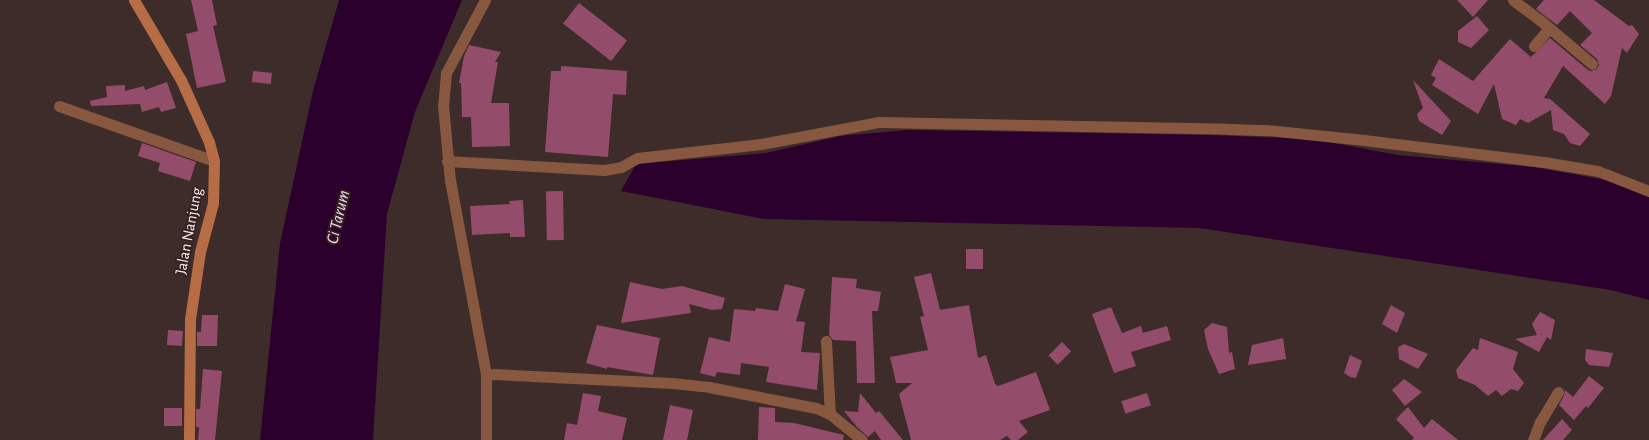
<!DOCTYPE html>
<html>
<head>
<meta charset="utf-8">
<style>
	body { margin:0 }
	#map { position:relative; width:1649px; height:440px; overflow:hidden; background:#3e2c2b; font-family:"Alegreya Sans",sans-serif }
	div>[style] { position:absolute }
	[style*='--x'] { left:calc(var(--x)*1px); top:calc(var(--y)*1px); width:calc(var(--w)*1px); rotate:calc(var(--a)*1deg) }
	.water>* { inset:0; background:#2c002d }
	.building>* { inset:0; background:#934c6a; transform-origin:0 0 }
	.minor>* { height:11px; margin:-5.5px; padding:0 5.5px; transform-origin:5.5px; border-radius:5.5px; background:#87583f }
	.secondary>* { height:11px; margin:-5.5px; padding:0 5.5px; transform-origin:5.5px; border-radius:5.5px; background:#b66c44 }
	span { translate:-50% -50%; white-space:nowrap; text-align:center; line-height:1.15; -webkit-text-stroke:3.5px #342221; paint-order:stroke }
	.street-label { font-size:16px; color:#f9edec }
	.water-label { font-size:17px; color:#f6d6f4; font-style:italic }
</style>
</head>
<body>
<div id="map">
	<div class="water">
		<i style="clip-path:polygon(339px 0,462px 0,415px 112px,387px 214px,373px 440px,260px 440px,280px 243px,313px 91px)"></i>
		<i style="clip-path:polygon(907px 130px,1210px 135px,1312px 139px,1398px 155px,1534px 167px,1606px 180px,1649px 196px,1649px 300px,1611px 290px,1199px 228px,764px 219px,621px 191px,636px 164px,766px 153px,840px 136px)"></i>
	</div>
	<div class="building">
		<i style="clip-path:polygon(191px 0,212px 0,217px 25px,213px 26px,226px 82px,197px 88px,186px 34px,198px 31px)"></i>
		<i style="clip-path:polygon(1457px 0,1488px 0,1473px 17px)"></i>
		<i style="clip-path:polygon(1544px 0,1594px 0,1629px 26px,1632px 25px,1639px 34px,1627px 53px,1622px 48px,1611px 96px,1605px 104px,1563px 66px,1544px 98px,1550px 99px,1590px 134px,1580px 146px,1570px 143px,1564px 134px,1553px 130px,1551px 110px,1528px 123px,1520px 119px,1516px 125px,1502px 119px,1494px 84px,1478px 114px,1432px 85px,1436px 78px,1431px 75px,1439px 59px,1473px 81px,1510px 39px,1531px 57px,1550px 38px,1588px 70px,1591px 71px,1597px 69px,1599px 65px,1597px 59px,1580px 45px,1592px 33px,1570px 11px,1557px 25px,1536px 9px)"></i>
		<i style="left:579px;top:3px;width:61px;height:26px;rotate:38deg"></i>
		<i style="clip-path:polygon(1477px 16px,1489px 30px,1471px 48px,1458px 42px,1458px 31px)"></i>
		<i style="clip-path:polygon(469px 45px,501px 52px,495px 62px,498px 62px,491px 103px,509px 103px,510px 146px,472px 147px,471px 117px,462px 117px,461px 83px,459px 83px,464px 56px)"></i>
		<i style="clip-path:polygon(561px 66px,627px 71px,626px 95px,613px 94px,608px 157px,545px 152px,551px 71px,561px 71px)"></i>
		<i style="left:253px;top:71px;width:19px;height:11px;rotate:6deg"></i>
		<i style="clip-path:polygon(1413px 80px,1451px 121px,1442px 135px,1419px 121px,1417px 114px,1423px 108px)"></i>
		<i style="clip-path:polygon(167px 82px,176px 108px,161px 112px,159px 107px,142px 112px,140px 104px,91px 106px,90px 101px,107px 97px,106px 86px,125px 85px,125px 91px,144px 86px,145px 90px)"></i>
		<i style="clip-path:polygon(142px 143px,196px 162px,190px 181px,158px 171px,160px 163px,138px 156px)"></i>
		<i style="left:563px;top:191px;width:49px;height:17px;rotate:89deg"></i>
		<i style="clip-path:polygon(523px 200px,525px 237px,510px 237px,510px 233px,472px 235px,470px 206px,510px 204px,509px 201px)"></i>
		<i style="left:966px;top:249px;width:17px;height:20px"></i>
		<i style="clip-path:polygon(931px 273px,940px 310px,969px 305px,978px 358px,986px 355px,995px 384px,998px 386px,1036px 372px,1050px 410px,1019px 421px,1028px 432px,1018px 440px,1011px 440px,1007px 436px,1000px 440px,911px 440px,899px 394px,912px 383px,896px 383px,890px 357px,928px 350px,920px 317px,924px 316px,914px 277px)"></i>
		<i style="clip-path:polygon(832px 277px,857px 279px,856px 288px,881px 292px,878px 311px,872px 311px,875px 383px,857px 383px,856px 341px,833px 340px,829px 335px)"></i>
		<i style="clip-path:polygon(630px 282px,662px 289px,682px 286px,725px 298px,722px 309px,712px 310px,689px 304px,691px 313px,621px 323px)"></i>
		<i style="clip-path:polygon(785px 284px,805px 289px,796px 321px,805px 322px,801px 352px,820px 353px,817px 390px,766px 382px,769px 367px,741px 363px,740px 375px,717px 372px,715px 377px,700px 373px,709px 337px,730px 342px,734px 309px,755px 311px,756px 308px,778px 311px)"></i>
		<i style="clip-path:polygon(1391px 305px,1405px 313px,1397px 333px,1382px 324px)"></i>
		<i style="clip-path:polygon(1111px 307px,1122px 333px,1141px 326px,1143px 333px,1167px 326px,1171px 340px,1131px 352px,1136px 366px,1114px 373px,1092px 314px)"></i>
		<i style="clip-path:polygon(1540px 312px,1555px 320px,1551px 340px,1547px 337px,1539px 352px,1515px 339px,1537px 335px,1532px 324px)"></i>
		<i style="clip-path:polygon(202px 315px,218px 315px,217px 346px,197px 346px,197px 332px,201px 332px)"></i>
		<i style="clip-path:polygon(1212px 323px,1227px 327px,1229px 353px,1232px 352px,1235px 369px,1219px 374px,1208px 349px,1204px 330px)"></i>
		<i style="clip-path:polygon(597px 325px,660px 338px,653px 375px,607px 367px,607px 369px,586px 363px)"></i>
		<i style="left:168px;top:330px;width:15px;height:15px;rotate:4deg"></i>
		<i style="clip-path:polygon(1283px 338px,1286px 359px,1248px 365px,1252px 345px)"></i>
		<i style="clip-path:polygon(1480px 338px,1518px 352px,1513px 369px,1524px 383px,1518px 391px,1511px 389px,1502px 396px,1496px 390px,1488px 396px,1475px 385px,1458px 378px,1456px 370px,1473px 348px,1478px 350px)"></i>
		<i style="left:1062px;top:342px;width:13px;height:19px;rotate:45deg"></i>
		<i style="clip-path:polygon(1404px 344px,1428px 354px,1418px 369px,1399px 359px,1398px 347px)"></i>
		<i style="clip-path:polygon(1586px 349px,1613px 353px,1609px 367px,1589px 365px,1585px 360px)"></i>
		<i style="clip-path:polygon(1350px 355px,1362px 361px,1356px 378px,1350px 377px,1344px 373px)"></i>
		<i style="clip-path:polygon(203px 369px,222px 371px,215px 440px,198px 440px,199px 427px,196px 427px,196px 409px,200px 409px)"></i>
		<i style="clip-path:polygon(1589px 376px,1604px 388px,1588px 408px,1586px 406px,1574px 420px,1559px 405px,1564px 395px,1565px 390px,1573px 397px)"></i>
		<i style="clip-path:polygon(1404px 379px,1422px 392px,1405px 406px,1392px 390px)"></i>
		<i style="clip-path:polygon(583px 393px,601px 396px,598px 411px,627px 418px,622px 440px,564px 440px,567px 423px,577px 425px)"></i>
		<i style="clip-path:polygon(860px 393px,876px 413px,879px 411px,903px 440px,881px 440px,875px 431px,868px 437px,857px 427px,844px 411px,858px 412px)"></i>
		<i style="left:1147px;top:393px;width:13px;height:27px;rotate:72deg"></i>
		<i style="clip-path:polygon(670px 405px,693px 410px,687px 440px,663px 440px)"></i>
		<i style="clip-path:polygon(759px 407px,775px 408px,775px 422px,794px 423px,844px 435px,843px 440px,758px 440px)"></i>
		<i style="clip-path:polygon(1408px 407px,1424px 428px,1432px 419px,1458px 440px,1412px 440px,1414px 438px,1396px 419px)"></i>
		<i style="left:164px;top:408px;width:18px;height:18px"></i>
		<i style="clip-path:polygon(1562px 419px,1572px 430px,1563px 440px,1543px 440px)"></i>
	</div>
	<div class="minor">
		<i style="--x:485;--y:0;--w:83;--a:118.1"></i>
		<i style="--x:446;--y:73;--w:32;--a:95"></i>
		<i style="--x:443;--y:105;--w:75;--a:84.7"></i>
		<i style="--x:450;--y:180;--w:198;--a:79.5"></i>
		<i style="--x:1513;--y:0;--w:34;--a:37"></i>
		<i style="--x:1540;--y:20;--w:68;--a:40.2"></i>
		<i style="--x:1534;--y:46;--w:23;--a:-50"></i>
		<i style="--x:59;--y:106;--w:164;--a:19.5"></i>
		<i style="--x:447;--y:161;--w:157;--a:3.3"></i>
		<i style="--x:604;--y:170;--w:17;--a:-10"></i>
		<i style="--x:621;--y:167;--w:18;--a:-29"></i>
		<i style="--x:637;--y:158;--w:125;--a:-6.4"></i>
		<i style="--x:761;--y:144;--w:119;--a:-10.6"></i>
		<i style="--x:878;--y:122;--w:351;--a:1.1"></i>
		<i style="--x:1229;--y:129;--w:38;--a:2"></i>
		<i style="--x:1267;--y:130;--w:98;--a:5.9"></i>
		<i style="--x:1364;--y:140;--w:187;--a:7"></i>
		<i style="--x:1550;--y:163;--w:49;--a:9.5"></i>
		<i style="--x:1598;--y:171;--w:55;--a:21.4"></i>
		<i style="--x:826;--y:341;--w:73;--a:86.9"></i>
		<i style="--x:486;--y:440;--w:65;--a:-90"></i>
		<i style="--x:486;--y:375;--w:9;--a:-6"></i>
		<i style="--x:495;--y:374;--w:177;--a:2.9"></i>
		<i style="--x:672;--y:383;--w:37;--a:6"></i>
		<i style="--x:709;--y:387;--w:109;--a:11.1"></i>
		<i style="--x:816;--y:408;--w:15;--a:23"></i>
		<i style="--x:830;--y:414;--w:41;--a:39.1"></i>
		<i style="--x:1533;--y:440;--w:19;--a:-69"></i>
		<i style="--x:1540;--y:422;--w:35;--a:-59"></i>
	</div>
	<div class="secondary">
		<i style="--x:134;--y:0;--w:93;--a:59.6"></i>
		<i style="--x:181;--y:80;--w:68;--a:65.7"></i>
		<i style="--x:209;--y:142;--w:20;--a:75"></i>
		<i style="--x:214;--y:161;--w:42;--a:91.4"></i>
		<i style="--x:213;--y:203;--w:51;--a:104.9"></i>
		<i style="--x:200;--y:252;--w:68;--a:98.5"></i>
		<i style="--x:190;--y:319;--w:121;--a:90.5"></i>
	</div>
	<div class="street-label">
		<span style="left:189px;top:231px;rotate:-79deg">Jalan Nanjung</span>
	</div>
	<div class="water-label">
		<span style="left:338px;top:217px;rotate:-77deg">Ci Tarum</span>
	</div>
</div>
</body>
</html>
